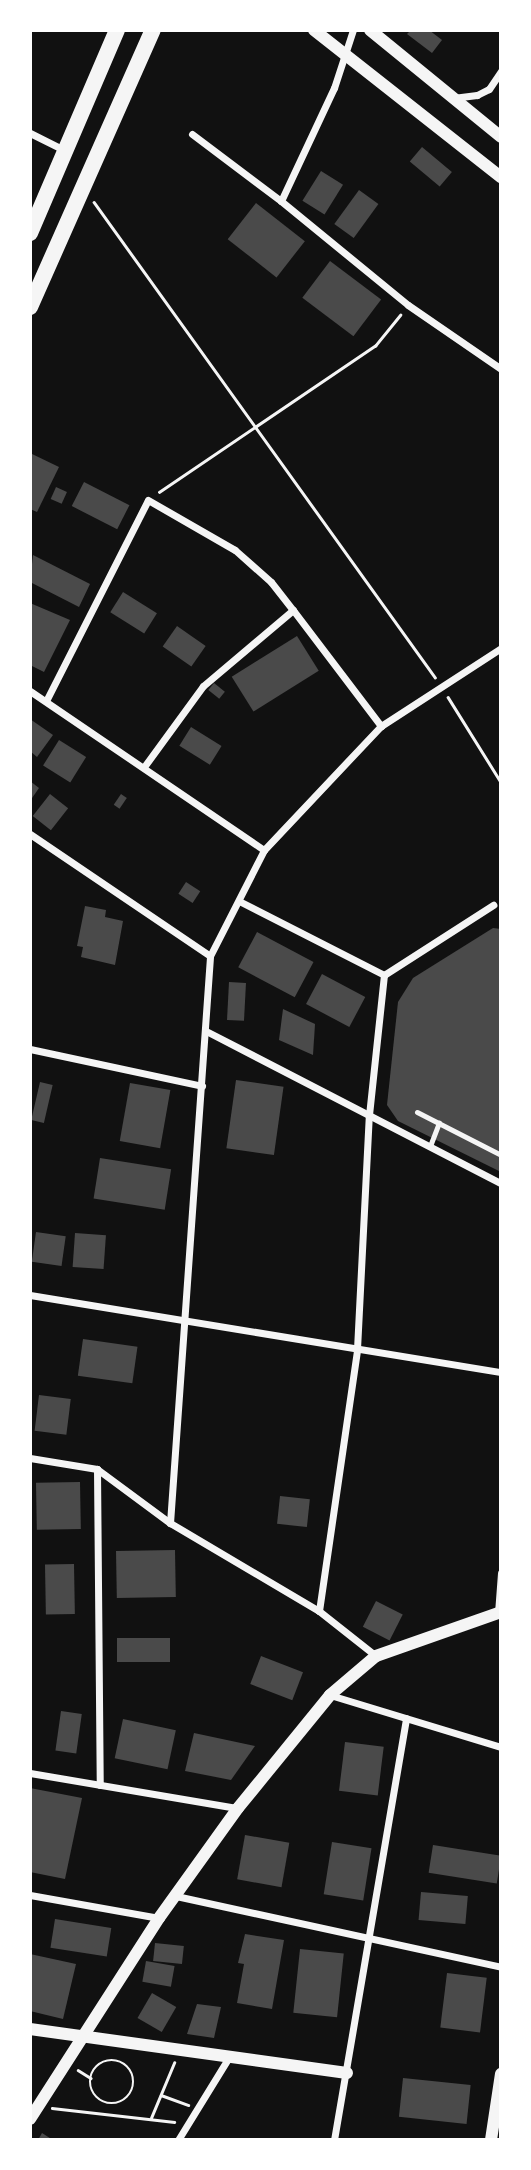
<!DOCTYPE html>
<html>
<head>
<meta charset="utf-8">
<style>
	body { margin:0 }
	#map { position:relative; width:531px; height:2170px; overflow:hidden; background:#111; font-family:Signika,sans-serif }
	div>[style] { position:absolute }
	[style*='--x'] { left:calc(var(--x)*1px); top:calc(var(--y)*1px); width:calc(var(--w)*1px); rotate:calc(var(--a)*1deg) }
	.building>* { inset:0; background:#4a4a4a; transform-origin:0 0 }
	.path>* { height:2.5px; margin:-1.25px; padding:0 1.25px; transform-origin:1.25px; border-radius:1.25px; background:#f5f5f5 }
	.path>.ring { margin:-1.25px; padding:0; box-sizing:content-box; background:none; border:2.5px solid #f5f5f5; border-radius:50% }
	.service>* { height:5px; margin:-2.5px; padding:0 2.5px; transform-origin:2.5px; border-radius:2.5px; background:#f5f5f5 }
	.minor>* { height:7px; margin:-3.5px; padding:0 3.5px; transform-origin:3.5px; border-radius:3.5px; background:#f5f5f5 }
	.tertiary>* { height:12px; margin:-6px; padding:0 6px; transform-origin:6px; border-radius:6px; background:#f5f5f5 }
	.primary>* { height:16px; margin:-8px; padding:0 8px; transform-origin:8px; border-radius:8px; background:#f5f5f5 }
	span { translate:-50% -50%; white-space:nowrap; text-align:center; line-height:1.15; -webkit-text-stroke:7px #fff; paint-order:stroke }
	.frame { position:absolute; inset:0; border:32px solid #fff; pointer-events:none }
</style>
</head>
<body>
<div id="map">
	<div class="building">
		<i style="clip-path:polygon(411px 30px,429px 30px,442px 40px,432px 53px,407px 34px)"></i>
		<i style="left:422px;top:147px;width:39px;height:19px;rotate:40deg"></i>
		<i style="left:321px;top:171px;width:26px;height:35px;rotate:32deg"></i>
		<i style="left:359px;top:190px;width:24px;height:42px;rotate:36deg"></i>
		<i style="left:256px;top:203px;width:62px;height:46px;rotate:38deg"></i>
		<i style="left:330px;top:261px;width:64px;height:46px;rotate:37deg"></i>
		<i style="clip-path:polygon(30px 453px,59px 467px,37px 512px,30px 509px)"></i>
		<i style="left:84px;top:482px;width:51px;height:27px;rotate:27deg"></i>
		<i style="left:56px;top:487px;width:12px;height:13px;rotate:24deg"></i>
		<i style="clip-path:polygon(33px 555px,90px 584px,79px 607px,30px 582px)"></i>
		<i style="left:123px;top:592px;width:40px;height:24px;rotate:32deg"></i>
		<i style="clip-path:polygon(30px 603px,70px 620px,44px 672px,30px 665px)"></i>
		<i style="left:177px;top:626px;width:35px;height:25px;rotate:35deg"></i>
		<i style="left:297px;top:636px;width:41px;height:77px;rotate:58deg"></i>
		<i style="left:214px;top:683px;width:14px;height:9px;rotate:39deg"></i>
		<i style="clip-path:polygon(30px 719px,53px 735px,37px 757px,30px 751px)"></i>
		<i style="left:191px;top:727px;width:36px;height:22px;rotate:32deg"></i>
		<i style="left:59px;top:740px;width:32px;height:30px;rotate:32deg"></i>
		<i style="clip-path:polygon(30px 781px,39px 788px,30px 801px)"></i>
		<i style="left:50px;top:794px;width:23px;height:28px;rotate:38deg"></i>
		<i style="left:121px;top:794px;width:7px;height:13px;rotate:34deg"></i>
		<i style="left:186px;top:882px;width:17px;height:14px;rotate:33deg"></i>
		<i style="clip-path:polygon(85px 906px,106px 910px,105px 917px,123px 921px,115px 965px,81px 957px,83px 947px,77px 946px)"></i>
		<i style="clip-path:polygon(493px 928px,501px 929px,501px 1172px,398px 1121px,387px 1105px,398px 1002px,413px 978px)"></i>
		<i style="left:257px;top:932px;width:64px;height:40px;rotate:28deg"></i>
		<i style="left:322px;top:974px;width:49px;height:34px;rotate:28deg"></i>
		<i style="left:229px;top:982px;width:17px;height:38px;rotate:3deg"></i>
		<i style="clip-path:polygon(283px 1009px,315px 1024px,313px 1055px,279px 1040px)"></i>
		<i style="left:236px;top:1080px;width:48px;height:69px;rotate:8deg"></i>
		<i style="left:40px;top:1082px;width:13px;height:39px;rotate:13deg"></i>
		<i style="left:130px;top:1083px;width:41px;height:59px;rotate:10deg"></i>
		<i style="left:100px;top:1158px;width:72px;height:41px;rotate:9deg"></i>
		<i style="left:36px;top:1232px;width:30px;height:30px;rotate:8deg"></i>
		<i style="left:75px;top:1233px;width:31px;height:34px;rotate:4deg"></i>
		<i style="left:83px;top:1339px;width:55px;height:37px;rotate:8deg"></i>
		<i style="left:39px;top:1395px;width:32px;height:36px;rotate:7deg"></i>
		<i style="left:80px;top:1482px;width:47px;height:44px;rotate:89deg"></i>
		<i style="left:280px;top:1496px;width:30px;height:28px;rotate:6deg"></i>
		<i style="left:175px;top:1550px;width:47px;height:59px;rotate:89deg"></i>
		<i style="left:74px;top:1564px;width:50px;height:29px;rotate:89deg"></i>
		<i style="left:376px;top:1601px;width:30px;height:29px;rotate:27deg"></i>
		<i style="left:170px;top:1638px;width:24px;height:53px;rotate:90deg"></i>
		<i style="left:261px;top:1656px;width:45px;height:30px;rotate:21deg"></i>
		<i style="left:61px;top:1711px;width:21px;height:40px;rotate:8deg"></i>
		<i style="left:123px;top:1719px;width:54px;height:40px;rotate:12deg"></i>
		<i style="clip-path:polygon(194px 1733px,255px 1746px,231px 1780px,185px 1771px)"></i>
		<i style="left:345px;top:1742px;width:39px;height:49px;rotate:7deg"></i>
		<i style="clip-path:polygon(30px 1788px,82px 1798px,65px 1879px,30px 1872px)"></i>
		<i style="left:245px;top:1835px;width:45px;height:45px;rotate:10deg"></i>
		<i style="left:332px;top:1842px;width:40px;height:53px;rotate:9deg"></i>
		<i style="left:433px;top:1845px;width:69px;height:28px;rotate:9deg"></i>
		<i style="left:421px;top:1892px;width:47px;height:28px;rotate:5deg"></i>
		<i style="left:55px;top:1919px;width:57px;height:29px;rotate:9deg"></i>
		<i style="clip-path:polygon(245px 1934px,284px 1940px,272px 2009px,237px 2003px,244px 1964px,238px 1963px)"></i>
		<i style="left:155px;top:1943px;width:29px;height:18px;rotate:6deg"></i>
		<i style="left:300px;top:1949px;width:44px;height:64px;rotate:6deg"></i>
		<i style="clip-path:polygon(30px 1954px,76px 1964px,63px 2019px,30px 2011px)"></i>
		<i style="left:146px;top:1961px;width:29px;height:21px;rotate:10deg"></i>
		<i style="left:447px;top:1973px;width:40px;height:55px;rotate:7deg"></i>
		<i style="left:152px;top:1993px;width:28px;height:29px;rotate:30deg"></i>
		<i style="clip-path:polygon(197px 2004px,221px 2007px,214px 2038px,187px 2034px)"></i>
		<i style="left:403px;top:2078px;width:68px;height:39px;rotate:6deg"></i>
		<i style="clip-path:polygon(42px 2133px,53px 2140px,38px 2140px)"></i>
	</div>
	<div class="path">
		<i style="--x:94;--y:202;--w:585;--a:54.33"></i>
		<i style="--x:159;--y:492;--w:261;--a:-34.1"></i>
		<i style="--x:375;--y:346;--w:40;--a:-51"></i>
		<i style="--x:448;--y:697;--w:100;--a:58.1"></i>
		<i class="ring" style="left:90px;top:2060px;width:41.5px;height:41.5px"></i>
		<i style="--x:78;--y:2070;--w:15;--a:32"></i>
		<i style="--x:161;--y:2095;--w:29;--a:20"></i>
		<i style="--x:52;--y:2108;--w:123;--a:6.5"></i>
		<i style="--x:151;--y:2118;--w:60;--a:-67.3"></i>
	</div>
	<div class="service">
		<i style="--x:417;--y:1112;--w:94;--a:27.1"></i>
		<i style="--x:430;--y:1146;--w:25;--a:-69"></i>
	</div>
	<div class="minor">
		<i style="--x:453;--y:98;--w:24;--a:-7"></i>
		<i style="--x:477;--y:95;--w:13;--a:-27"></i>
		<i style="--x:489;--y:89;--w:22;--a:-56"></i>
		<i style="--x:30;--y:133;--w:40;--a:26.6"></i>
		<i style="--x:192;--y:134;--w:111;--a:37"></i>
		<i style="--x:281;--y:201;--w:164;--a:39.3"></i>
		<i style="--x:408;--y:305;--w:113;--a:34.5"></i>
		<i style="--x:281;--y:201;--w:125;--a:-64.9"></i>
		<i style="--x:334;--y:88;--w:61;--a:-71.9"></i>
		<i style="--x:293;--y:610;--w:146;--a:52.8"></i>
		<i style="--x:30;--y:691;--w:283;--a:34.2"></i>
		<i style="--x:46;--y:701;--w:225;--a:-63.1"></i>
		<i style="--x:148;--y:500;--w:100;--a:29.9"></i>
		<i style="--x:235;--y:550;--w:48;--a:41.6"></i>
		<i style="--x:271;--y:582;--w:36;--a:52"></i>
		<i style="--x:293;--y:610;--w:118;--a:139.8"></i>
		<i style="--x:203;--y:686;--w:100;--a:126.1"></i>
		<i style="--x:30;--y:834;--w:217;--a:34.1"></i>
		<i style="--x:239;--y:901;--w:163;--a:27"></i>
		<i style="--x:206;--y:1031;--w:332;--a:27.3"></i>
		<i style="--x:30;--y:1049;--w:176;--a:12.1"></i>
		<i style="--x:30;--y:1295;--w:477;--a:9.3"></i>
		<i style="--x:30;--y:1458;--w:68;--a:9.3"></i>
		<i style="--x:97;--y:1469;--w:316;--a:89.5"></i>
		<i style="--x:97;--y:1469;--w:91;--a:36.5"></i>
		<i style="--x:319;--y:1611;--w:265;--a:-81.7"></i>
		<i style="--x:357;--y:1349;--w:234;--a:-87.1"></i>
		<i style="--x:369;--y:1115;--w:141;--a:-83.9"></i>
		<i style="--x:384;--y:975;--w:130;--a:-32.7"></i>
		<i style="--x:498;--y:1613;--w:40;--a:-85.7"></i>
		<i style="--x:376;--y:1656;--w:73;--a:-141.7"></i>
		<i style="--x:319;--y:1611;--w:173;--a:-149.4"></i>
		<i style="--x:170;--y:1523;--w:568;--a:-85.96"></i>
		<i style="--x:210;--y:956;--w:119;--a:-63"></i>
		<i style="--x:264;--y:850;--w:170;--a:-46.7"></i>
		<i style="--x:381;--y:726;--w:143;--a:-33"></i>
		<i style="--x:330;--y:1695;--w:179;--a:16.9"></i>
		<i style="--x:30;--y:1773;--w:211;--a:9.6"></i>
		<i style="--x:30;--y:1895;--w:131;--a:10.1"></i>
		<i style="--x:176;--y:1896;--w:333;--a:12.3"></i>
		<i style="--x:178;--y:2140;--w:97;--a:-58.4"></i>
		<i style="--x:334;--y:2140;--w:428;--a:-80.3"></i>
	</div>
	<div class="tertiary">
		<i style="--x:314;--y:30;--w:238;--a:38.2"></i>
		<i style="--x:370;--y:30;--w:169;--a:39.2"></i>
		<i style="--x:30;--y:2029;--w:320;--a:7.9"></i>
		<i style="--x:30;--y:2119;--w:239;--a:-57.3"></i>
		<i style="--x:159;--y:1918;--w:135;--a:-54.3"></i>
		<i style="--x:238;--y:1808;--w:146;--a:-50.8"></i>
		<i style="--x:330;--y:1695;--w:60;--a:-40.3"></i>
		<i style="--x:376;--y:1656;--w:133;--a:-19.4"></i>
		<i style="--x:491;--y:2140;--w:67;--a:-81.4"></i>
	</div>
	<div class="primary">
		<i style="--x:30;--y:233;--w:221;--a:-66.8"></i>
		<i style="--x:30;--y:307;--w:303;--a:-66.1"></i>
	</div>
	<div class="frame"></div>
</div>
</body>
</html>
